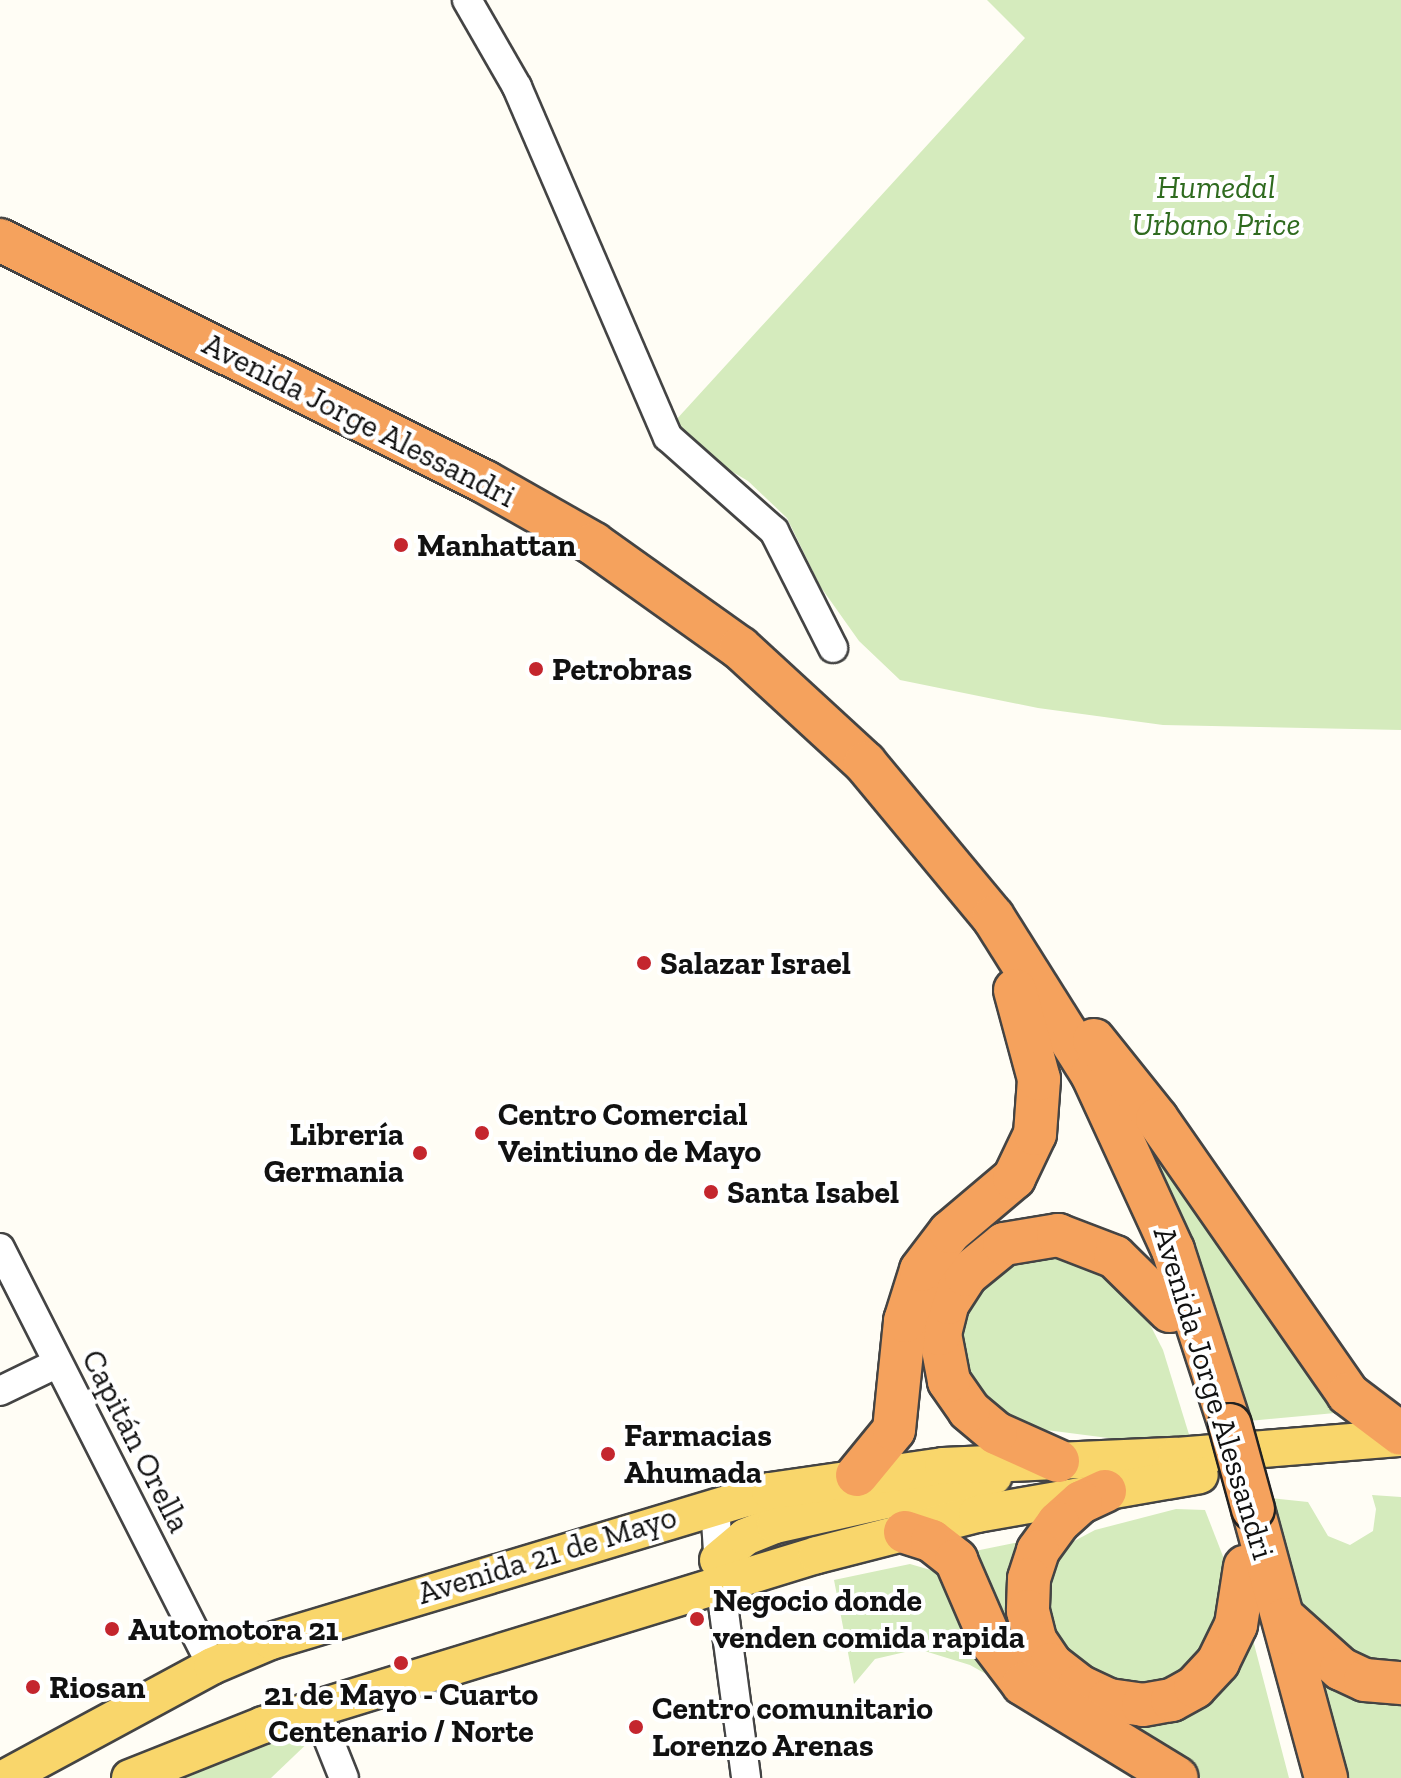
<!DOCTYPE html>
<html>
<head>
<meta charset="utf-8">
<style>
	body { margin:0 }
	#map { position:relative; width:1401px; height:1778px; overflow:hidden; background:#fffdf5; font-family:"Zilla Slab",serif }
	div>[style] { position:absolute }
	[style*='--x'] { left:calc(var(--x)*1px); top:calc(var(--y)*1px); width:calc(var(--w)*1px); rotate:calc(var(--a)*1deg) }
	.green>* { inset:0; background:#d5ebbd }
	.roads { filter:drop-shadow(2px 0 #444) drop-shadow(-2px 0 #444) drop-shadow(0 2px #444) drop-shadow(0 -2px #444) }
	.minor>* { height:28px; margin:-14px; padding:0 14px; transform-origin:14px; border-radius:14px; background:#fff }
	.major>* { height:36px; margin:-18px; padding:0 18px; transform-origin:18px; border-radius:18px; background:#f9d66b }
	.highway>* { height:42px; margin:-21px; padding:0 21px; transform-origin:21px; border-radius:21px; background:#f5a25d }
	.bridges { filter:drop-shadow(2px 0 #222) drop-shadow(-2px 0 #222) drop-shadow(0 2px #222) drop-shadow(0 -2px #222) }
	.highway-bridge>* { height:42px; margin:-21px; padding:0 21px; transform-origin:21px; border-radius:21px; background:#f5a25d }
	.dots>* { width:22px; height:22px; translate:-50% -50%; box-sizing:border-box; border:4px solid #fff; border-radius:50% }
	span { translate:-50% -50%; white-space:nowrap; text-align:center; line-height:1.15; -webkit-text-stroke:8px #fff; paint-order:stroke }
	.park-label { font-size:32px; color:#2f6b1f; font-style:italic }
	.street-label { font-size:32px; color:#111 }
	.poi-label { font-size:32px; color:#111; font-weight:700 }
	.left { translate:0 -50%; text-align:left }
	.right { translate:-100% -50%; text-align:right }
</style>
</head>
<body>
<div id="map">
	<div class="green">
		<i style="clip-path:polygon(987px 0,1401px 0,1401px 730px,1163px 725px,1038px 708px,900px 680px,859px 641px,820px 586px,787px 518px,748px 481px,709px 458px,675px 421px,1025px 38px)"></i>
		<i style="clip-path:polygon(1136px 1117px,1346px 1412px,1249px 1421px,1199px 1261px)"></i>
		<i style="clip-path:polygon(1075px 1251px,1138px 1301px,1163px 1350px,1191px 1441px,1116px 1439px,1023px 1427px,975px 1397px,955px 1325px,990px 1265px)"></i>
		<i style="clip-path:polygon(1372px 1495px,1401px 1497px,1401px 1675px,1374px 1674px,1300px 1606px,1270px 1498px,1308px 1502px,1328px 1536px,1350px 1545px,1373px 1531px,1376px 1509px)"></i>
		<i style="clip-path:polygon(1176px 1509px,1205px 1510px,1226px 1564px,1233px 1609px,1173px 1688px,1082px 1678px,1036px 1609px,1061px 1548px,1095px 1530px)"></i>
		<i style="clip-path:polygon(1034px 1539px,1020px 1622px,1145px 1717px,1247px 1617px,1289px 1778px,1201px 1778px,1027px 1676px,970px 1552px)"></i>
		<i style="clip-path:polygon(910px 1564px,941px 1573px,1011px 1688px,970px 1665px,918px 1649px,875px 1659px,854px 1684px,834px 1580px)"></i>
		<i style="clip-path:polygon(1310px 1659px,1401px 1693px,1401px 1778px,1342px 1778px)"></i>
		<i style="clip-path:polygon(305px 1725px,316px 1735px,271px 1778px,161px 1778px)"></i>
	</div>
	<div class="roads">
		<div class="minor">
			<i style="--x:467;--y:0;--w:100;--a:60.1"></i>
			<i style="--x:517;--y:87;--w:381;--a:66.7"></i>
			<i style="--x:668;--y:437;--w:142;--a:41.6"></i>
			<i style="--x:774;--y:531;--w:131;--a:63.2"></i>
			<i style="--x:0;--y:1248;--w:469;--a:63.1"></i>
			<i style="--x:0;--y:1391;--w:64;--a:-25.8"></i>
			<i style="--x:715;--y:1505;--w:77;--a:86.3"></i>
			<i style="--x:720;--y:1582;--w:198;--a:82.4"></i>
			<i style="--x:316;--y:1708;--w:75;--a:68.2"></i>
		</div>
		<div class="major">
			<i style="--x:718;--y:1560;--w:35;--a:-40"></i>
			<i style="--x:745;--y:1537;--w:32;--a:-22"></i>
			<i style="--x:775;--y:1525;--w:224;--a:-12.6"></i>
			<i style="--x:5;--y:1778;--w:235;--a:-28.4"></i>
			<i style="--x:212;--y:1666;--w:64;--a:-23"></i>
			<i style="--x:271;--y:1641;--w:521;--a:-16.73"></i>
			<i style="--x:770;--y:1491;--w:175;--a:-8.2"></i>
			<i style="--x:943;--y:1466;--w:233;--a:-2.5"></i>
			<i style="--x:1176;--y:1456;--w:226;--a:-4.6"></i>
			<i style="--x:130;--y:1778;--w:143;--a:-21.7"></i>
			<i style="--x:263;--y:1725;--w:579;--a:-17.06"></i>
			<i style="--x:817;--y:1555;--w:165;--a:-14.4"></i>
			<i style="--x:977;--y:1514;--w:226;--a:-9.9"></i>
		</div>
		<div class="highway">
			<i style="--x:0;--y:240;--w:542;--a:26.52"></i>
			<i style="--x:485;--y:482;--w:125;--a:29.6"></i>
			<i style="--x:594;--y:544;--w:179;--a:35.5"></i>
			<i style="--x:740;--y:648;--w:170;--a:42.6"></i>
			<i style="--x:865;--y:763;--w:200;--a:50.3"></i>
			<i style="--x:993;--y:917;--w:186;--a:57.8"></i>
			<i style="--x:1092;--y:1074;--w:194;--a:65.3"></i>
			<i style="--x:1173;--y:1250;--w:184;--a:72"></i>
			<i style="--x:1094;--y:1040;--w:101;--a:51.4"></i>
			<i style="--x:1157;--y:1119;--w:335;--a:55.2"></i>
			<i style="--x:1348;--y:1394;--w:66;--a:37"></i>
			<i style="--x:1058;--y:1461;--w:68;--a:-155.7"></i>
			<i style="--x:996;--y:1433;--w:35;--a:-140"></i>
			<i style="--x:969;--y:1410;--w:35;--a:-125"></i>
			<i style="--x:949;--y:1381;--w:48;--a:-100.8"></i>
			<i style="--x:940;--y:1334;--w:32;--a:-76"></i>
			<i style="--x:948;--y:1303;--w:33;--a:-57"></i>
			<i style="--x:966;--y:1275;--w:49;--a:-39.2"></i>
			<i style="--x:1004;--y:1244;--w:55;--a:-9.5"></i>
			<i style="--x:1058;--y:1235;--w:61;--a:21.1"></i>
			<i style="--x:1115;--y:1257;--w:77;--a:44.5"></i>
			<i style="--x:857;--y:1475;--w:58;--a:-50.6"></i>
			<i style="--x:894;--y:1430;--w:110;--a:-84.2"></i>
			<i style="--x:905;--y:1321;--w:53;--a:-72.6"></i>
			<i style="--x:921;--y:1270;--w:48;--a:-52.7"></i>
			<i style="--x:950;--y:1232;--w:84;--a:-40.2"></i>
			<i style="--x:1014;--y:1178;--w:49;--a:-64.5"></i>
			<i style="--x:1035;--y:1134;--w:55;--a:-85.8"></i>
			<i style="--x:1039;--y:1079;--w:92;--a:-105.1"></i>
			<i style="--x:1105;--y:1491;--w:26;--a:155"></i>
			<i style="--x:1081;--y:1502;--w:31;--a:138"></i>
			<i style="--x:1058;--y:1523;--w:34;--a:126"></i>
			<i style="--x:1038;--y:1551;--w:29;--a:108"></i>
			<i style="--x:1029;--y:1579;--w:32;--a:92"></i>
			<i style="--x:1028;--y:1611;--w:30;--a:76"></i>
			<i style="--x:1035;--y:1640;--w:29;--a:56"></i>
			<i style="--x:1051;--y:1664;--w:36;--a:38"></i>
			<i style="--x:1079;--y:1686;--w:33;--a:25"></i>
			<i style="--x:1109;--y:1700;--w:34;--a:8"></i>
			<i style="--x:1143;--y:1705;--w:29;--a:-10"></i>
			<i style="--x:1172;--y:1700;--w:26;--a:-29"></i>
			<i style="--x:1195;--y:1687;--w:34;--a:-47"></i>
			<i style="--x:1218;--y:1662;--w:41;--a:-64.1"></i>
			<i style="--x:1236;--y:1625;--w:59;--a:-81.2"></i>
			<i style="--x:1253;--y:1509;--w:279;--a:74.8"></i>
			<i style="--x:905;--y:1532;--w:28;--a:18"></i>
			<i style="--x:932;--y:1541;--w:31;--a:38"></i>
			<i style="--x:956;--y:1560;--w:90;--a:66.6"></i>
			<i style="--x:992;--y:1643;--w:51;--a:52.9"></i>
			<i style="--x:1023;--y:1684;--w:180;--a:31.4"></i>
			<i style="--x:1285;--y:1619;--w:75;--a:41.8"></i>
			<i style="--x:1341;--y:1669;--w:26;--a:25"></i>
			<i style="--x:1365;--y:1680;--w:36;--a:5"></i>
		</div>
	</div>
	<div class="bridges">
		<div class="highway-bridge">
			<i style="--x:1230;--y:1425;--w:87;--a:74.7"></i>
		</div>
	</div>
	<div class="dots">
		<i style="left:401px;top:545px;background:#c4262e"></i>
		<i style="left:536px;top:669px;background:#c4262e"></i>
		<i style="left:644px;top:963px;background:#c4262e"></i>
		<i style="left:482px;top:1133px;background:#c4262e"></i>
		<i style="left:420px;top:1153px;background:#c4262e"></i>
		<i style="left:711px;top:1192px;background:#c4262e"></i>
		<i style="left:608px;top:1454px;background:#c4262e"></i>
		<i style="left:697px;top:1619px;background:#c4262e"></i>
		<i style="left:112px;top:1629px;background:#c4262e"></i>
		<i style="left:401px;top:1663px;background:#c4262e"></i>
		<i style="left:33px;top:1687px;background:#c4262e"></i>
		<i style="left:636px;top:1727px;background:#c4262e"></i>
	</div>
	<div class="park-label">
		<span style="left:1216px;top:206px">Humedal<br>Urbano Price</span>
	</div>
	<div class="street-label">
		<span style="left:359px;top:420px;rotate:27deg">Avenida Jorge Alessandri</span>
		<span style="left:1214px;top:1393px;rotate:73deg">Avenida Jorge Alessandri</span>
		<span style="left:136px;top:1441px;rotate:63deg">Capitán Orella</span>
		<span style="left:547px;top:1555px;rotate:-17deg">Avenida 21 de Mayo</span>
	</div>
	<div class="poi-label">
		<span class="left" style="left:417px;top:545px">Manhattan</span>
		<span class="left" style="left:552px;top:669px">Petrobras</span>
		<span class="left" style="left:660px;top:963px">Salazar Israel</span>
		<span class="left" style="left:498px;top:1133px">Centro Comercial<br>Veintiuno de Mayo</span>
		<span class="right" style="left:404px;top:1153px">Librería<br>Germania</span>
		<span class="left" style="left:727px;top:1192px">Santa Isabel</span>
		<span class="left" style="left:624px;top:1454px">Farmacias<br>Ahumada</span>
		<span class="left" style="left:713px;top:1619px">Negocio donde<br>venden comida rapida</span>
		<span class="left" style="left:128px;top:1629px">Automotora 21</span>
		<span class="left" style="left:49px;top:1687px">Riosan</span>
		<span style="left:401px;top:1713px">21 de Mayo - Cuarto<br>Centenario / Norte</span>
		<span class="left" style="left:652px;top:1727px">Centro comunitario<br>Lorenzo Arenas</span>
	</div>
</div>
</body>
</html>
